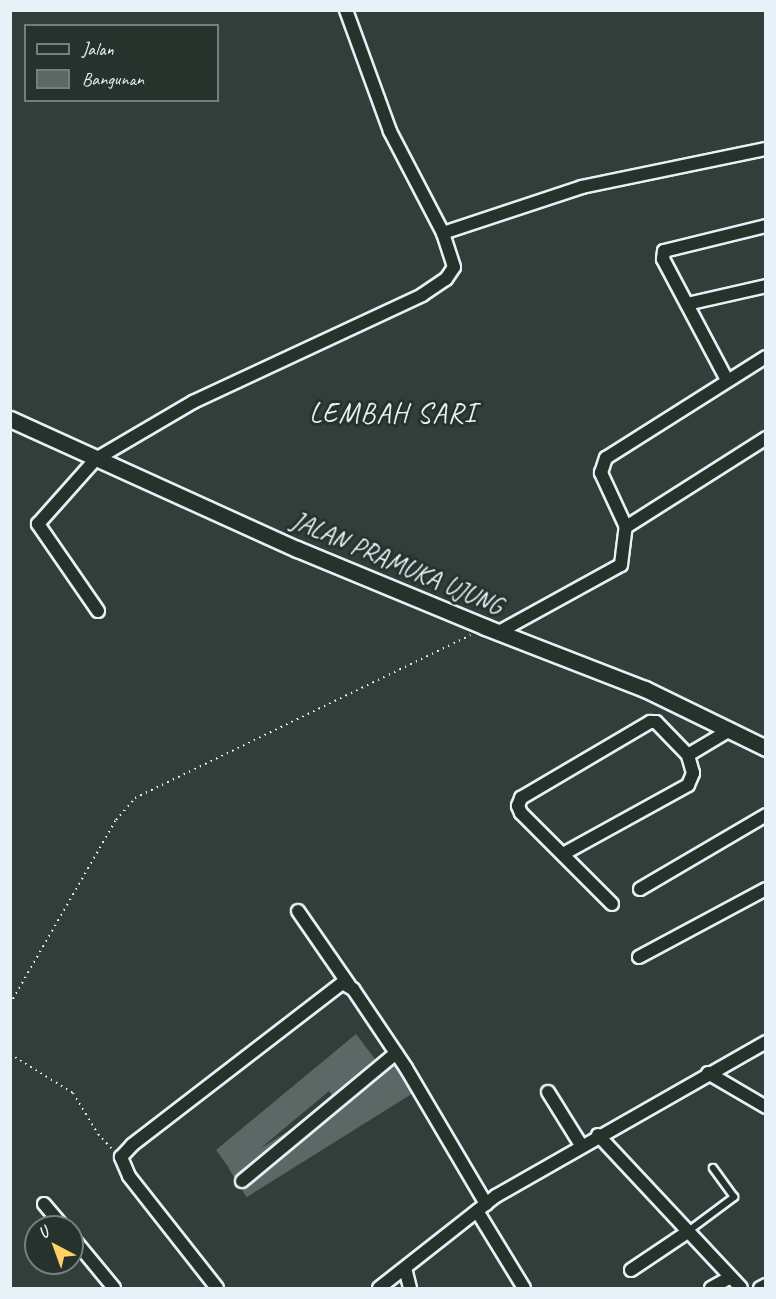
<!DOCTYPE html>
<html>
<head>
<meta charset="utf-8">
<style>
	body { margin:0 }
	#map { position:relative; width:776px; height:1299px; overflow:hidden; background:#323e39; font-family:Caveat,sans-serif }
	div>[style] { position:absolute }
	[style*='--x'] { left:calc(var(--x)*1px); top:calc(var(--y)*1px); width:calc(var(--w)*1px); rotate:calc(var(--a)*1deg) }
	.building>* { inset:0; background:#5c6865; transform-origin:0 0 }
	.path>* { height:2px; margin-top:-1px; transform-origin:0; background:repeating-linear-gradient(90deg,#e8f1f8 0 1.5px,transparent 0 6px) }
	.roads { filter:drop-shadow(2px 0 #e8f1f8) drop-shadow(-2px 0 #e8f1f8) drop-shadow(0 2px #e8f1f8) drop-shadow(0 -2px #e8f1f8) }
	.service>* { height:6px; margin:-3px; padding:0 3px; transform-origin:3px; border-radius:3px; background:#26332d }
	.minor>* { height:12px; margin:-6px; padding:0 6px; transform-origin:6px; border-radius:6px; background:#26332d }
	.tertiary>* { height:15px; margin:-7.5px; padding:0 7.5px; transform-origin:7.5px; border-radius:7.5px; background:#26332d }
	span { translate:-50% -50%; white-space:nowrap; text-align:center; line-height:1.15; -webkit-text-stroke:6px #26332d; paint-order:stroke }
	.street-label { font-size:26px; color:#e8f1f8 }
	.quarter-label { font-size:28px; color:#e8f1f8; letter-spacing:1.5px }
	.frame { position:absolute; inset:0; border:12px solid #e8f1f8; pointer-events:none }
	.legend { position:absolute; left:24px; top:24px; width:195px; height:78px; box-sizing:border-box; background:#26332d; border:2px solid #747f7e; margin:0; padding:8px 10px; list-style:none; font-size:18px; color:#e8f1f8 }
	.legend li { display:flex; align-items:center; gap:12px; height:30px }
	.legend b { width:30px; border:2px solid #747f7e }
	.north { position:absolute; left:24px; top:1215px; width:60px; height:60px; box-sizing:border-box; background:#26332d; border:2px solid #747f7e; border-radius:50%; rotate:319deg; font-size:16px; font-weight:700; line-height:24px; text-align:center; color:#e8f1f8 }
	.north::after { content:''; display:block; margin:auto; width:21px; height:27px; background:#ffd166; clip-path:polygon(50% 0,100% 100%,50% 72%,0 100%) }
</style>
</head>
<body>
<div id="map">
	<div class="building">
		<i style="clip-path:polygon(356px 1034px,375px 1059px,332px 1095px,329px 1091px,232px 1172px,216px 1150px)"></i>
		<i style="left:394px;top:1065px;width:34px;height:195px;rotate:58deg"></i>
	</div>
	<div class="path">
		<i style="--x:10;--y:1004;--w:212;--a:-60.1"></i>
		<i style="--x:116;--y:820;--w:29;--a:-49"></i>
		<i style="--x:135;--y:798;--w:373;--a:-25.9"></i>
		<i style="--x:10;--y:1054;--w:74;--a:31.8"></i>
		<i style="--x:73;--y:1093;--w:48;--a:58.6"></i>
		<i style="--x:98;--y:1134;--w:21;--a:47"></i>
	</div>
	<div class="roads">
		<div class="service">
			<i style="--x:687;--y:1232;--w:59;--a:-36.7"></i>
			<i style="--x:734;--y:1197;--w:36;--a:-126"></i>
		</div>
		<div class="minor">
			<i style="--x:443;--y:233;--w:146;--a:-18.3"></i>
			<i style="--x:582;--y:187;--w:188;--a:-11.7"></i>
			<i style="--x:687;--y:304;--w:81;--a:-12.8"></i>
			<i style="--x:727;--y:380;--w:137;--a:-117.9"></i>
			<i style="--x:663;--y:259;--w:8;--a:-83"></i>
			<i style="--x:664;--y:251;--w:105;--a:-13.8"></i>
			<i style="--x:626;--y:527;--w:60;--a:-114.8"></i>
			<i style="--x:601;--y:473;--w:16;--a:-72"></i>
			<i style="--x:606;--y:458;--w:189;--a:-32.3"></i>
			<i style="--x:98;--y:611;--w:106;--a:-124.6"></i>
			<i style="--x:38;--y:524;--w:87;--a:-48.3"></i>
			<i style="--x:96;--y:459;--w:113;--a:-30.4"></i>
			<i style="--x:193;--y:402;--w:253;--a:-25"></i>
			<i style="--x:422;--y:295;--w:29;--a:-34"></i>
			<i style="--x:446;--y:279;--w:14;--a:-56"></i>
			<i style="--x:454;--y:267;--w:36;--a:-108"></i>
			<i style="--x:443;--y:233;--w:115;--a:-117.5"></i>
			<i style="--x:390;--y:131;--w:129;--a:-110"></i>
			<i style="--x:499;--y:632;--w:139;--a:-28.8"></i>
			<i style="--x:621;--y:565;--w:38;--a:-83"></i>
			<i style="--x:626;--y:527;--w:166;--a:-32.4"></i>
			<i style="--x:563;--y:854;--w:143;--a:-28.9"></i>
			<i style="--x:688;--y:785;--w:13;--a:-67"></i>
			<i style="--x:693;--y:773;--w:19;--a:-106"></i>
			<i style="--x:640;--y:889;--w:146;--a:-30.4"></i>
			<i style="--x:612;--y:904;--w:129;--a:-135"></i>
			<i style="--x:521;--y:813;--w:8;--a:-113"></i>
			<i style="--x:518;--y:806;--w:9;--a:-69"></i>
			<i style="--x:521;--y:798;--w:150;--a:-30.5"></i>
			<i style="--x:650;--y:722;--w:6;--a:0"></i>
			<i style="--x:656;--y:722;--w:46;--a:45.9"></i>
			<i style="--x:688;--y:755;--w:49;--a:-30.8"></i>
			<i style="--x:298;--y:911;--w:90;--a:55.4"></i>
			<i style="--x:639;--y:957;--w:144;--a:-28.2"></i>
			<i style="--x:708;--y:1073;--w:67;--a:30.4"></i>
			<i style="--x:548;--y:1092;--w:62;--a:58.1"></i>
			<i style="--x:598;--y:1135;--w:209;--a:46.9"></i>
			<i style="--x:242;--y:1181;--w:200;--a:-39.7"></i>
			<i style="--x:44;--y:1204;--w:30;--a:50"></i>
			<i style="--x:477;--y:1211;--w:90;--a:58.6"></i>
			<i style="--x:72;--y:1237;--w:66;--a:50.5"></i>
			<i style="--x:405;--y:1268;--w:21;--a:76"></i>
			<i style="--x:631;--y:1270;--w:66;--a:-33.9"></i>
			<i style="--x:217;--y:1288;--w:142;--a:-128.2"></i>
			<i style="--x:129;--y:1176;--w:21;--a:-113"></i>
			<i style="--x:121;--y:1157;--w:16;--a:-47"></i>
			<i style="--x:132;--y:1145;--w:265;--a:-37.6"></i>
			<i style="--x:342;--y:983;--w:13;--a:29"></i>
			<i style="--x:353;--y:989;--w:95;--a:56.1"></i>
			<i style="--x:406;--y:1068;--w:158;--a:59.5"></i>
			<i style="--x:379;--y:1288;--w:149;--a:-38.2"></i>
			<i style="--x:496;--y:1196;--w:311;--a:-29.7"></i>
			<i style="--x:711;--y:1288;--w:21;--a:-29"></i>
			<i style="--x:760;--y:1288;--w:7;--a:-27"></i>
		</div>
		<div class="tertiary">
			<i style="--x:10;--y:419;--w:315;--a:24.4"></i>
			<i style="--x:297;--y:549;--w:204;--a:22.5"></i>
			<i style="--x:485;--y:627;--w:172;--a:21.2"></i>
			<i style="--x:645;--y:689;--w:135;--a:26"></i>
		</div>
	</div>
	<div class="street-label">
		<span style="left:397px;top:563px;rotate:23deg">JALAN PRAMUKA UJUNG</span>
	</div>
	<div class="quarter-label">
		<span style="left:393px;top:413px">LEMBAH SARI</span>
	</div>
	<div class="frame"></div>
	<ul class="legend">
	<li><b style="height:8px;background:#26332d"></b>Jalan</li>
	<li><b style="height:16px;background:#5c6865"></b>Bangunan</li>
	</ul>
	<div class="north">U</div>
</div>
</body>
</html>
